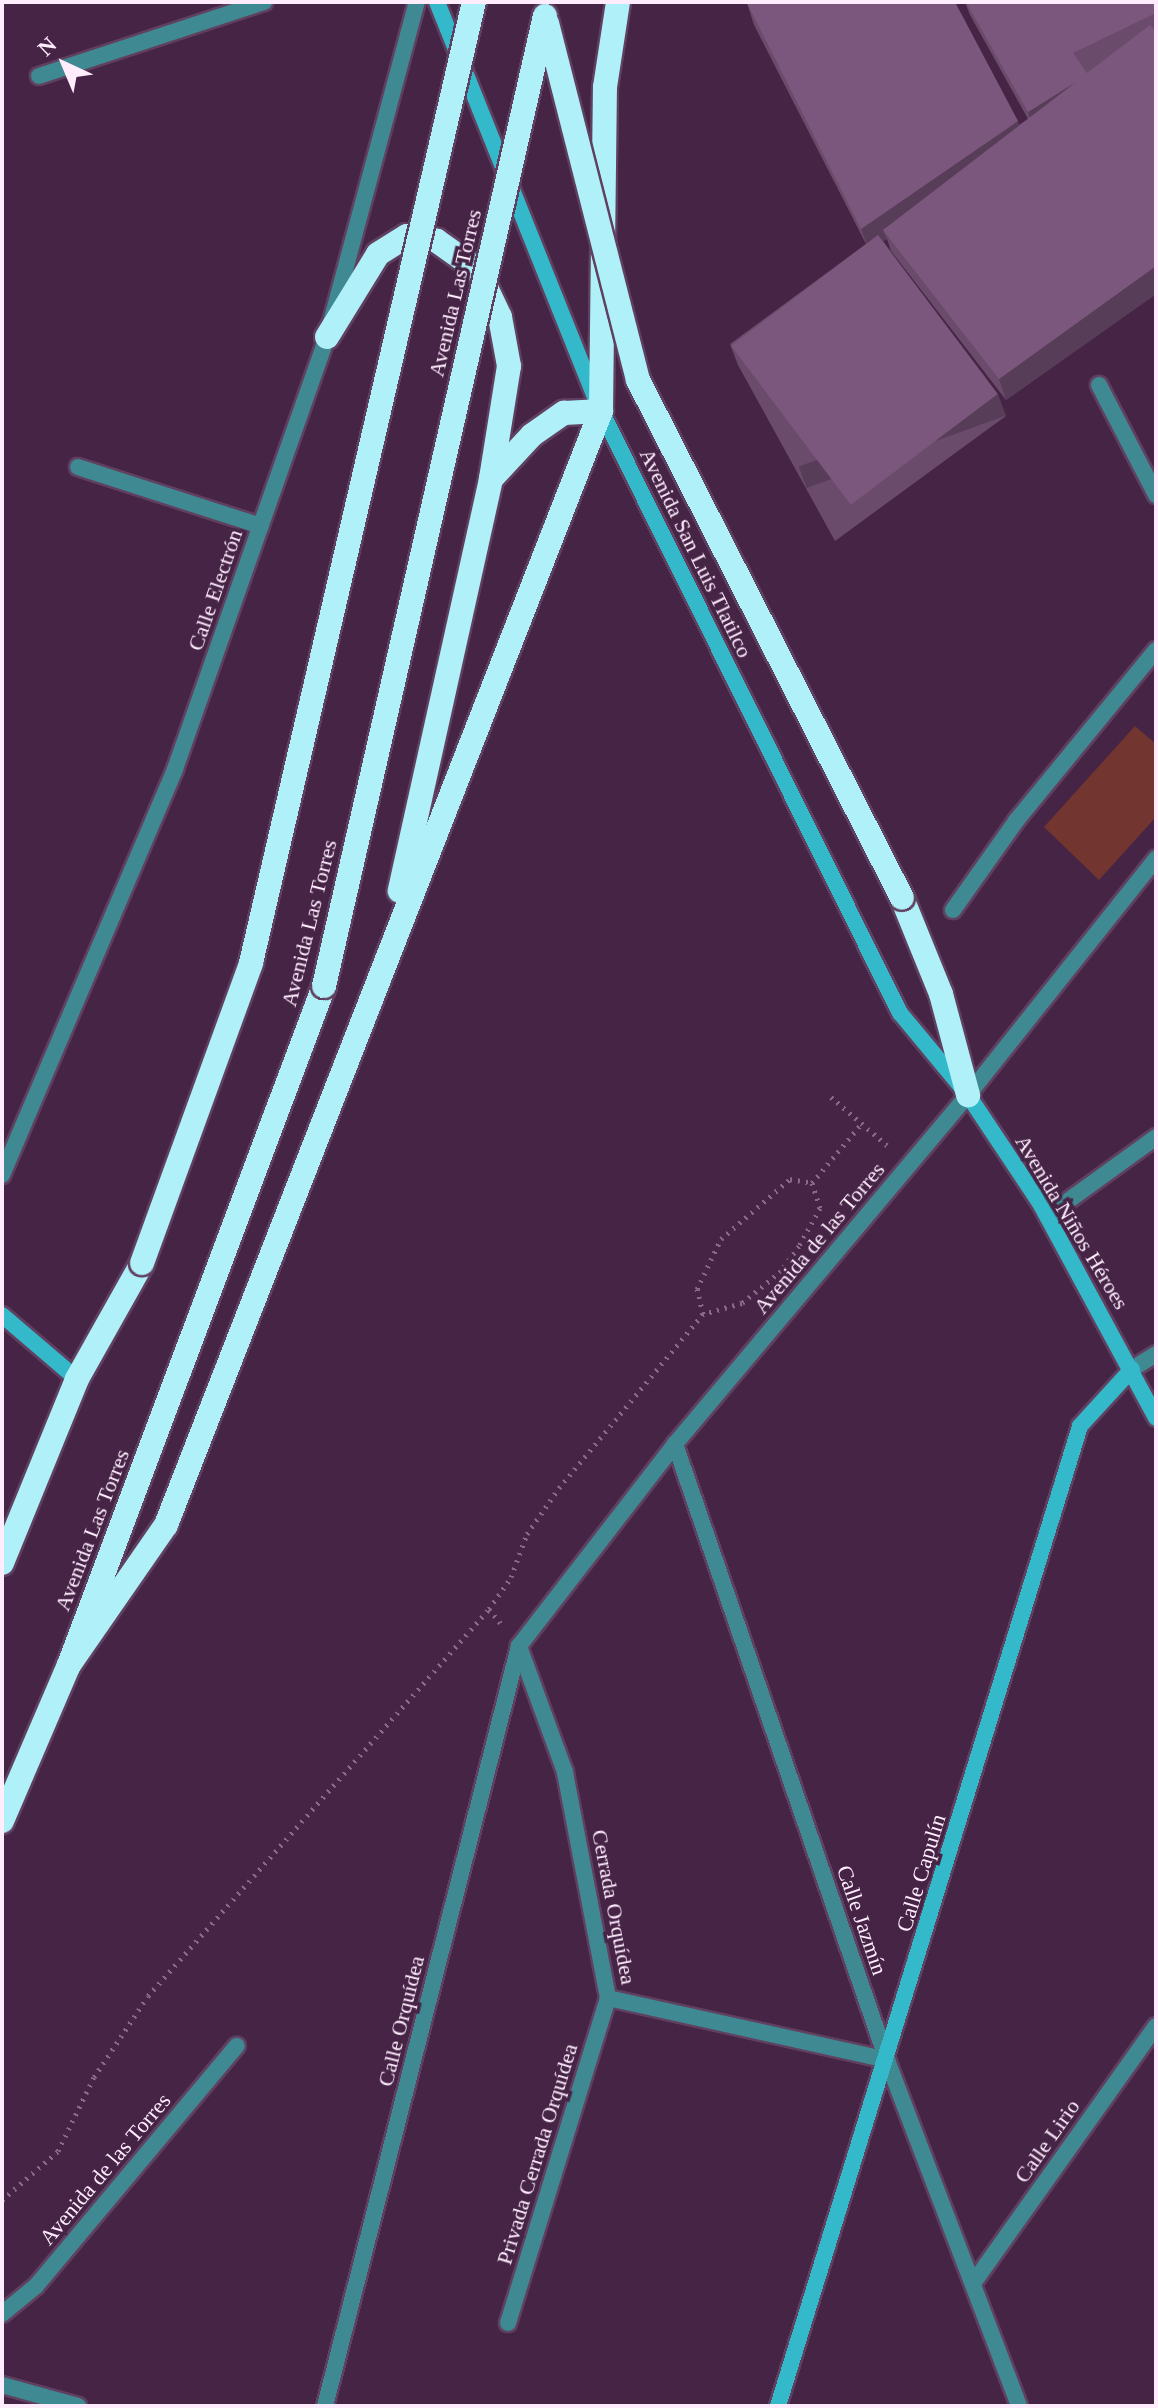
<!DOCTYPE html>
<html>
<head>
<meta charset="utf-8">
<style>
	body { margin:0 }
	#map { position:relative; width:1158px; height:2408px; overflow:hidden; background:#462446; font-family:Georgia,serif }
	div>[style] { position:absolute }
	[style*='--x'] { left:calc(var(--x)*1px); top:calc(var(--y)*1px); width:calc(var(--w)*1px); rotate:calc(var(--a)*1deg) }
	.green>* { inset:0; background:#723530 }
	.path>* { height:5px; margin-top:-2.5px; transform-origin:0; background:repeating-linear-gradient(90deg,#876a86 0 2px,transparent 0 8px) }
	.roads { filter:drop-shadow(2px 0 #604060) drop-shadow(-2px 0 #604060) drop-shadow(0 2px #604060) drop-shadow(0 -2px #604060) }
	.street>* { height:16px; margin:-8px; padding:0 8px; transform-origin:8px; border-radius:8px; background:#3f8992 }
	.secondary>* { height:16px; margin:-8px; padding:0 8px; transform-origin:8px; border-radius:8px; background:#33b9c9 }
	.highway>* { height:24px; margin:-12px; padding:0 12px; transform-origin:12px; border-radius:12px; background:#aff0f9 }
	.bridges { filter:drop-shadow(2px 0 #604060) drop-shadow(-2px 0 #604060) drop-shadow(0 2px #604060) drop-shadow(0 -2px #604060) }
	.highway-bridge>* { height:24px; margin:-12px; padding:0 12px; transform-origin:12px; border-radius:12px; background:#aff0f9 }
	.wall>* { inset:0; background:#6b4b6c }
	.shaded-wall>* { inset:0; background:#573d58; transform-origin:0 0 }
	.building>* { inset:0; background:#7c577d; transform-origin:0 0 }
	span { translate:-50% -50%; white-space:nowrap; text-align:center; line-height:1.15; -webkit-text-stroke:7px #462446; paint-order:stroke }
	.street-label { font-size:22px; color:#ffedfe }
	.frame { position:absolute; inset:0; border:4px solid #ffedfe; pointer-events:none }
	.north { position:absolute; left:24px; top:24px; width:80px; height:80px; -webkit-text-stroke:6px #462446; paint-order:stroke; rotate:316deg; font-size:22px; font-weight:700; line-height:32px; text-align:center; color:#ffedfe }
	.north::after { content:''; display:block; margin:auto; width:28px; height:36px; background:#ffedfe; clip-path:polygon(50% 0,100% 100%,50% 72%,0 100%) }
</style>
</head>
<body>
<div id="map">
	<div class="green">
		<i style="clip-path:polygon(1135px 726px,1156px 744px,1156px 817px,1099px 880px,1044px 827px)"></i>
	</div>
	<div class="path">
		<i style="--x:831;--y:1097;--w:78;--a:40.8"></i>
		<i style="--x:790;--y:1179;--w:22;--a:10"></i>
		<i style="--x:812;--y:1183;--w:26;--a:72"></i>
		<i style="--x:820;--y:1208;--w:43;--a:118.9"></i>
		<i style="--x:799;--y:1246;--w:31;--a:126"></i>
		<i style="--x:781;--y:1271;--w:50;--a:140.6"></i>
		<i style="--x:742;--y:1303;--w:41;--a:164.2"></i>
		<i style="--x:703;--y:1314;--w:26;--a:-103"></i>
		<i style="--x:697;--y:1289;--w:55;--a:-64.4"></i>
		<i style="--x:721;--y:1239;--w:91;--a:-41"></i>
		<i style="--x:812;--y:1183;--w:78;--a:-50.2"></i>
		<i style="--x:489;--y:1609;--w:19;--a:51"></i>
		<i style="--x:2;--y:2200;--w:74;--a:-41.2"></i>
		<i style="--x:58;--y:2151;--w:82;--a:-64.1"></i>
		<i style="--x:94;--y:2077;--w:97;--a:-56.3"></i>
		<i style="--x:148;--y:1996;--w:516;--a:-48.62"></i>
		<i style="--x:489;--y:1609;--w:39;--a:-55"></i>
		<i style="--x:511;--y:1577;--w:46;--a:-69.6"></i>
		<i style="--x:527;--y:1534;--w:56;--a:-55.2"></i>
		<i style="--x:559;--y:1488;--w:226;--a:-50.4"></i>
	</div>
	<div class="roads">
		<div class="street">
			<i style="--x:39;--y:76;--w:237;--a:-18.2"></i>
			<i style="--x:1099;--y:385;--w:124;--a:62.6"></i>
			<i style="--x:78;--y:467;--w:192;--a:17.9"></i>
			<i style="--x:953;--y:910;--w:109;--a:-54.7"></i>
			<i style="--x:1016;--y:821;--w:221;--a:-50.7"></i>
			<i style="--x:2;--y:1175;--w:441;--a:-66.9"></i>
			<i style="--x:175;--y:769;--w:458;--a:-70.6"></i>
			<i style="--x:327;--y:337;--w:347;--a:-75"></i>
			<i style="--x:1047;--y:1216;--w:135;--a:-35.9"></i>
			<i style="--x:1132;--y:1369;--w:28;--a:-32"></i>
			<i style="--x:675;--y:1444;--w:651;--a:71.01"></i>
			<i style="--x:887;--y:2060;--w:370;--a:69.1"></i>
			<i style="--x:608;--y:1998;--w:286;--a:12.5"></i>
			<i style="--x:974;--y:2282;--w:314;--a:-54.6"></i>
			<i style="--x:2;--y:2314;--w:44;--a:-39.5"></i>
			<i style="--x:36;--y:2286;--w:313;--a:-50.1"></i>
			<i style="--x:508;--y:2323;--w:340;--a:-72.9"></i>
			<i style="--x:608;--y:1998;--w:230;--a:-100.8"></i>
			<i style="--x:565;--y:1772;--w:134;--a:-110.1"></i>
			<i style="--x:2;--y:2385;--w:79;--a:15.4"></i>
			<i style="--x:325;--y:2406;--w:784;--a:-75.68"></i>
			<i style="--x:519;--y:1646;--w:255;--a:-52.3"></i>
			<i style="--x:675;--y:1444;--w:456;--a:-50"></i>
			<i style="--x:968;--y:1095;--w:302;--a:-51.5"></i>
		</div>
		<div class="secondary">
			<i style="--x:437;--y:2;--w:441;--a:68.2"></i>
			<i style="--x:601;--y:411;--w:672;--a:63.59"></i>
			<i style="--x:900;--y:1013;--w:107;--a:50.3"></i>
			<i style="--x:968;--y:1095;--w:132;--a:56.4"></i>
			<i style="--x:1041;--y:1205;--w:242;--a:61.6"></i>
			<i style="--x:2;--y:1315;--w:99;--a:40.5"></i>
			<i style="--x:778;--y:2406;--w:1025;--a:-72.87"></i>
			<i style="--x:1080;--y:1426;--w:77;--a:-47.6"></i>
		</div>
		<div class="highway">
			<i style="--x:327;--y:337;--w:97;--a:-58.4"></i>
			<i style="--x:378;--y:254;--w:34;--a:-32"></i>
			<i style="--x:407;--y:236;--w:30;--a:9"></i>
			<i style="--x:437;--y:241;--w:50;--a:35.3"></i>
			<i style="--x:478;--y:270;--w:52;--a:64.9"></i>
			<i style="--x:500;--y:317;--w:50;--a:79.6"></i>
			<i style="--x:509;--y:366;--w:114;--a:99.1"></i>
			<i style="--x:491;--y:479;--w:422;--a:102.5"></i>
			<i style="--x:491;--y:479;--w:60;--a:-47"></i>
			<i style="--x:532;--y:435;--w:39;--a:-35"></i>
			<i style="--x:564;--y:413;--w:37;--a:-3"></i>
			<i style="--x:902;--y:898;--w:104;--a:67.9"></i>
			<i style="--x:941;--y:994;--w:105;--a:75"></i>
			<i style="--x:2;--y:1563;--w:199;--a:-67.8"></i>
			<i style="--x:77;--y:1379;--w:133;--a:-60.7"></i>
			<i style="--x:69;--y:1665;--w:170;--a:-55.3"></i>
			<i style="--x:166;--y:1525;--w:1196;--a:-68.67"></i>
			<i style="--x:601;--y:411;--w:324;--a:-89.3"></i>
			<i style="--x:605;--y:87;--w:86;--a:-81.3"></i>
			<i style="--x:2;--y:1821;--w:170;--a:-66.8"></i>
			<i style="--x:69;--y:1665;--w:725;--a:-69.42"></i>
		</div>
	</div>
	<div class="bridges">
		<div class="highway-bridge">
			<i style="--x:547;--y:23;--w:368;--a:75.7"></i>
			<i style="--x:638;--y:380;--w:581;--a:62.99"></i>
			<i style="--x:324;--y:986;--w:995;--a:-77.17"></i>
			<i style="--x:142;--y:1263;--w:319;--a:-70"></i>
			<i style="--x:251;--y:963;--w:987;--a:-76.94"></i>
		</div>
	</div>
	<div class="wall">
		<i style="clip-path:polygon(965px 2px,1156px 2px,1156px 294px,1006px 400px,891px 251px,887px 239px,883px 241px,1006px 416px,835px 541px,738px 365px,730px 344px,866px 244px,754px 25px,747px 3px,1019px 125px,1028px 119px,970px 15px)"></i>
	</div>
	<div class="shaded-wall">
		<i style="clip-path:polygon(1076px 82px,1036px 134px,1028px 112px)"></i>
		<i style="clip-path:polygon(1018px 121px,1026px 142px,883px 230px,887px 239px,869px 251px,861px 229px)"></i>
		<i style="clip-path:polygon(1156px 266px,1156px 294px,1006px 400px,999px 379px)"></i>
		<i style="left:998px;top:394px;width:23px;height:212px;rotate:70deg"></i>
	</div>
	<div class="building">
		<i style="clip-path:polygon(749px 2px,955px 2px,1018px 121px,861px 229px,747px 3px)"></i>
		<i style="clip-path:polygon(966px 2px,1156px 2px,1156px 13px,1073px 53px,1087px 73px,1150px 25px,1156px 32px,1156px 266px,999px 379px,883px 230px,1076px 82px,1028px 112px)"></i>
		<i style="left:878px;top:235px;width:199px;height:184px;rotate:53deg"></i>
	</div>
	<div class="street-label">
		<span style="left:455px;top:293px;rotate:-77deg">Avenida Las Torres</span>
		<span style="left:696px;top:553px;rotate:64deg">Avenida San Luis Tlatilco</span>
		<span style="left:215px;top:590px;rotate:-71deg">Calle Electrón</span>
		<span style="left:309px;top:923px;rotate:-76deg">Avenida Las Torres</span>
		<span style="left:1072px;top:1222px;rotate:59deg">Avenida Niños Héroes</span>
		<span style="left:819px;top:1238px;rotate:-50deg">Avenida de las Torres</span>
		<span style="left:92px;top:1530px;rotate:-69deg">Avenida Las Torres</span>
		<span style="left:921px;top:1873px;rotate:-73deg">Calle Capulín</span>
		<span style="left:614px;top:1907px;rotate:79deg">Cerrada Orquídea</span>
		<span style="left:862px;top:1920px;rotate:71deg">Calle Jazmín</span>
		<span style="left:401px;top:2021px;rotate:-76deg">Calle Orquídea</span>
		<span style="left:1047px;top:2141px;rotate:-55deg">Calle Lirio</span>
		<span style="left:537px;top:2154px;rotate:-73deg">Privada Cerrada Orquídea</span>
		<span style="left:105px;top:2169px;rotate:-50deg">Avenida de las Torres</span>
	</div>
	<div class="frame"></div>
	<div class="north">N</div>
</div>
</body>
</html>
